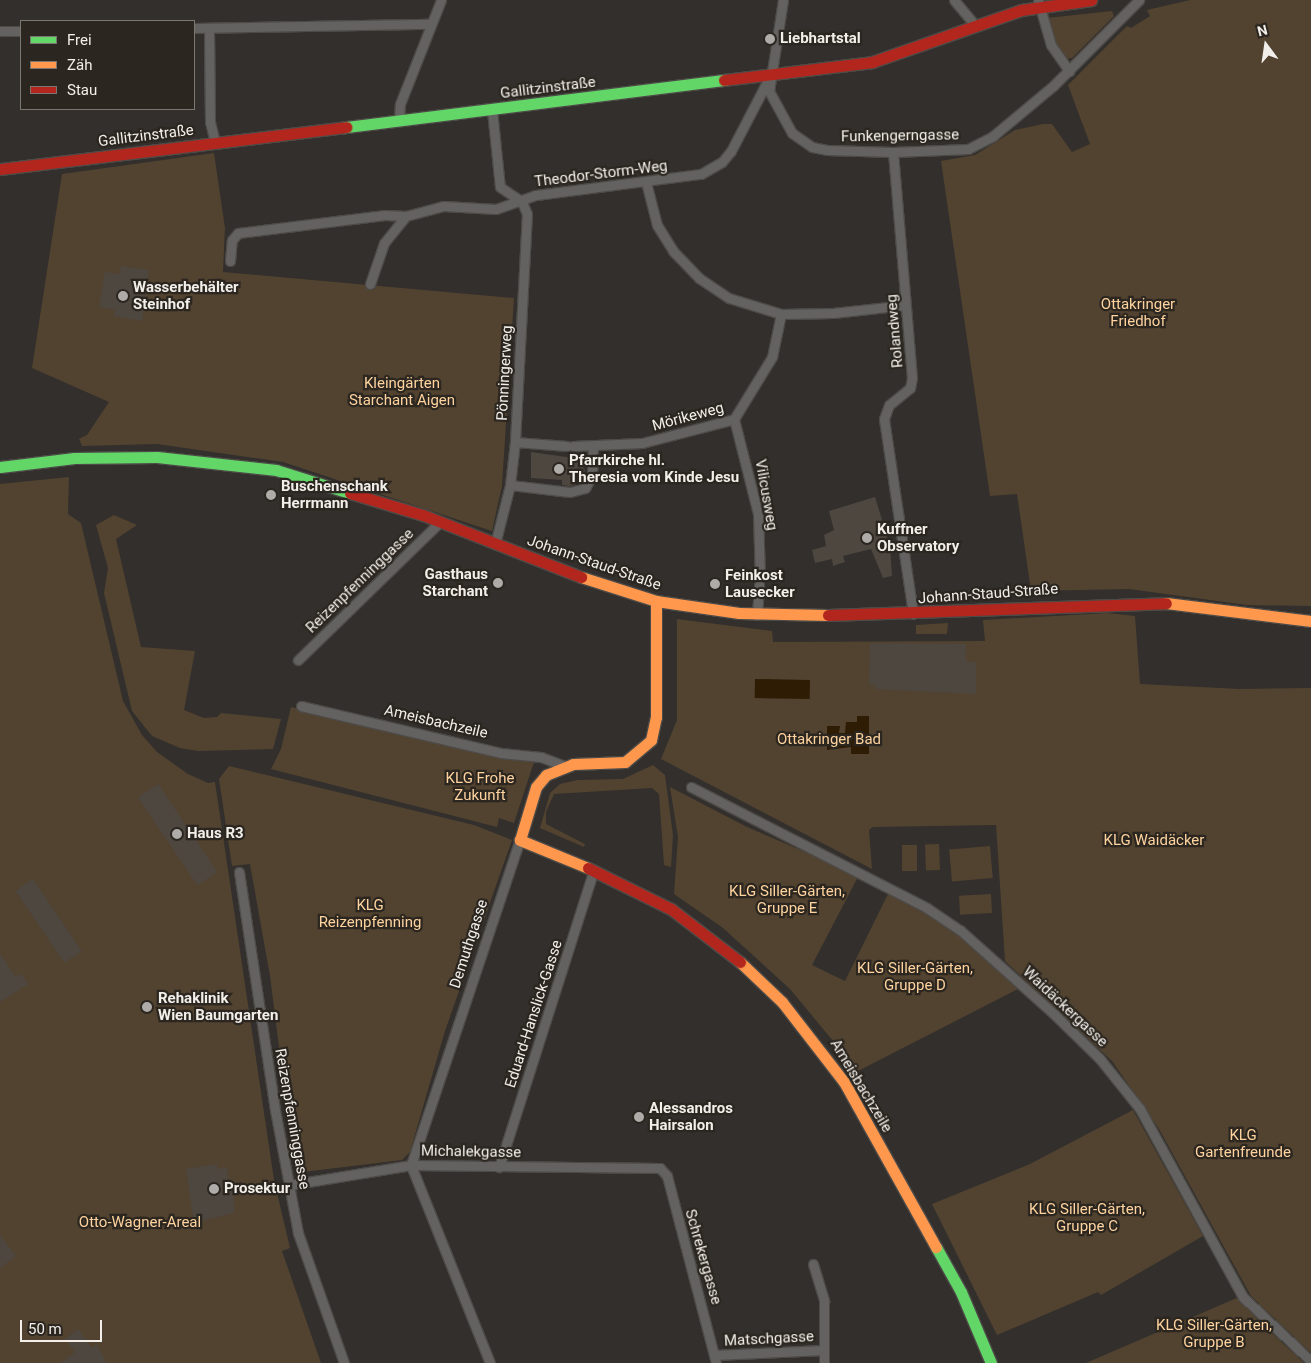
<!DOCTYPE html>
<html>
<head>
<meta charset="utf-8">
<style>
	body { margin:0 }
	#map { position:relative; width:1311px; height:1363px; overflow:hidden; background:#322f2c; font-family:Roboto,sans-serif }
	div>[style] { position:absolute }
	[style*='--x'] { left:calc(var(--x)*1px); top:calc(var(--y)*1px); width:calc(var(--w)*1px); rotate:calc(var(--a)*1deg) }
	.green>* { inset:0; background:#524330; transform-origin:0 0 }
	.water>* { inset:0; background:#2e1c04; transform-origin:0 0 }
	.building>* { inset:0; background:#4d4740; transform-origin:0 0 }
	.roads { filter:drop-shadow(1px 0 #4d4b48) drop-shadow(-1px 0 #4d4b48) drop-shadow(0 1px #4d4b48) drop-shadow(0 -1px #4d4b48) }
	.street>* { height:9px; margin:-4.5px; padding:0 4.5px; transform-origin:4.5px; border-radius:4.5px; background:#646260 }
	.fast>* { height:11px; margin:-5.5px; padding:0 5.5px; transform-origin:5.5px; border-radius:5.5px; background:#63d668 }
	.slow>* { height:11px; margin:-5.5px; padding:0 5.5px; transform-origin:5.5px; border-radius:5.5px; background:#ff974d }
	.jam>* { height:11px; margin:-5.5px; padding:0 5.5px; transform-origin:5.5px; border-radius:5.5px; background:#b3261e }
	.dots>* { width:14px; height:14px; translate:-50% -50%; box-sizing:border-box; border:2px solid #2b261f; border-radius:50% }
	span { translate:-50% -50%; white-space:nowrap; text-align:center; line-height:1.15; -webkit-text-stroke:4.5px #2b261f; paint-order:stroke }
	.poi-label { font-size:15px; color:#f2eeea; font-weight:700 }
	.left { translate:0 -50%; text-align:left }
	.right { translate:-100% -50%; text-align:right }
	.street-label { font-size:15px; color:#f2eeea }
	.park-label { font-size:15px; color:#fed39f }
	.legend { position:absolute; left:20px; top:20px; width:175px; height:90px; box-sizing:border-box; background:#2b261f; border:1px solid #7b7670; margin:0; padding:6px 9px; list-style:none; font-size:15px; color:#f2eeea }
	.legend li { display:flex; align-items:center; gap:10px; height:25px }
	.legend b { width:25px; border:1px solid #7b7670 }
	.north { position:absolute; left:1241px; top:20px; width:50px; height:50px; -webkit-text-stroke:4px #2b261f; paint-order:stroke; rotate:346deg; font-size:14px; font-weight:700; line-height:20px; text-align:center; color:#f2eeea }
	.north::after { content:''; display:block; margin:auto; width:18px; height:22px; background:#f2eeea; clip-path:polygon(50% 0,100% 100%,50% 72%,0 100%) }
	.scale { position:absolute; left:20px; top:1320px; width:82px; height:22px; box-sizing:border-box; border:2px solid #f2eeea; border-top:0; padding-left:6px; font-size:15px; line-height:18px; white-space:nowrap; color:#f2eeea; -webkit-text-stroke:4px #2b261f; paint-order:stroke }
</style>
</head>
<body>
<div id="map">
	<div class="green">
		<i style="clip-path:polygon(1190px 0,1311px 0,1311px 606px,1247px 605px,1129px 589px,1031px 591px,1017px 494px,990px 496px,941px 161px,975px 155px,1015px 130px,1043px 124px,1052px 124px,1072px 152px,1090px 144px,1068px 85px,1127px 26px,1131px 28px,1150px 16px,1147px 10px)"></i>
		<i style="clip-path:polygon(1112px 11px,1114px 16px,1072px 58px,1065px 59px,1051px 34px,1047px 18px)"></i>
		<i style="clip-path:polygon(214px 153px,225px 228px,223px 272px,514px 298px,502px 486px,492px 531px,283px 462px,157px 444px,82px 446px,79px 439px,87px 435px,109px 402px,32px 368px,62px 174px)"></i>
		<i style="clip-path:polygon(69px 477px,68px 514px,81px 523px,123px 701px,142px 735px,157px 752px,188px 774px,208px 783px,215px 782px,274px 1180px,290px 1248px,282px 1251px,321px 1363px,0 1363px,0 484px)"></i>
		<i style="clip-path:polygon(114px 515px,137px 525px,116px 539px,141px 647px,195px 651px,184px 710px,204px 718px,217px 717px,221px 713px,281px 719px,273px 749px,198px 751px,180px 748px,152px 736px,132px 711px,104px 593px,108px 568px,96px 525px)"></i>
		<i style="clip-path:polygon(1107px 613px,1135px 616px,1140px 684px,1240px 689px,1311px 688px,1311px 1353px,1251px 1296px,1159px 1129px,1112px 1061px,1005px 961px,996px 825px,873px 827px,869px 830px,872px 869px,661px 759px,677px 720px,677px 619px,772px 631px,773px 642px,985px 641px,983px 620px)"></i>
		<i style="clip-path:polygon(948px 623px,947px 634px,916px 634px,916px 625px)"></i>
		<i style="clip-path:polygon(291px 707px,406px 735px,535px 759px,514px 823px,499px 818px,497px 827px,271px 769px,281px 749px)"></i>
		<i style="clip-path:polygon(653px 765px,665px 775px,673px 835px,671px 867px,664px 865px,659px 794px,652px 788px,554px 794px,546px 812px,546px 824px,585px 844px,584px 847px,540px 828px,550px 793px,560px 784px,577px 780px,623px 779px)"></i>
		<i style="clip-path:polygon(229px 766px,474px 825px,512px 840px,445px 1031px,410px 1152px,402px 1160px,295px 1173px,270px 976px,250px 864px,232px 866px,219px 779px)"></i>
		<i style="clip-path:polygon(670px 787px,747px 827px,859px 875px,812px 965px,845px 981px,889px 892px,950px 928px,1018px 989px,858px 1071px,790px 989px,723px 928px,674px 894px,678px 837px)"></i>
		<i style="left:939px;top:844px;width:26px;height:14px;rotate:88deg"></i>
		<i style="left:902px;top:845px;width:15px;height:26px"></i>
		<i style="left:990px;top:846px;width:32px;height:41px;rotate:85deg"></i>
		<i style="left:991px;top:894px;width:19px;height:32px;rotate:87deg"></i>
		<i style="clip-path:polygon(1133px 1110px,1203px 1236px,1101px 1295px,1098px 1292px,997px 1335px,932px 1204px,1030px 1164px)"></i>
		<i style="clip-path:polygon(1239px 1297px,1258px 1320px,1304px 1363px,1086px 1363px)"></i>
	</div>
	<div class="water">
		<i style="left:755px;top:679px;width:55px;height:19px;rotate:1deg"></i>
		<i style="clip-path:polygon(857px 716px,869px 716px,869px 754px,851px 754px,851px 747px,827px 750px,827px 726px,840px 726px,839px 733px,845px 733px,846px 722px,857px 722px)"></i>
	</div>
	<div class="building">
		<i style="clip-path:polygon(121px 266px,149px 270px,142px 321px,114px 316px,115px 310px,99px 307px,105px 272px,120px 274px)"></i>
		<i style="clip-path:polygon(531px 452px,580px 459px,585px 471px,577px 484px,570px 486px,562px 485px,562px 480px,531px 478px)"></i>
		<i style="clip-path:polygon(875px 497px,890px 546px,892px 576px,883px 578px,871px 549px,843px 556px,845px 562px,833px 566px,832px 559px,815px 563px,812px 550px,826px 546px,824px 535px,834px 530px,829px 511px)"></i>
		<i style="clip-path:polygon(870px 643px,966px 644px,966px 662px,976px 662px,976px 694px,876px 689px,875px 685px,869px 685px)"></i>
		<i style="left:158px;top:784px;width:106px;height:24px;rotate:56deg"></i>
		<i style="left:33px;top:879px;width:87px;height:21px;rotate:56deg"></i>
		<i style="clip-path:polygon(0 954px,16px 977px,21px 974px,28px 984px,0 1002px)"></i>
		<i style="clip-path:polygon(217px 1164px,217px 1169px,227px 1167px,229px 1183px,233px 1182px,234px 1213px,194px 1223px,186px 1169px)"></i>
		<i style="clip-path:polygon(0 1235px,16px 1256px,0 1268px)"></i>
		<i style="clip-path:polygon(78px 1329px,92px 1348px,97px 1344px,106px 1363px,61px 1363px,75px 1352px,65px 1339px)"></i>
	</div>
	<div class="roads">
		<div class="street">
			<i style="--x:783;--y:0;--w:92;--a:98.7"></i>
			<i style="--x:769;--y:91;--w:48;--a:61.3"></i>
			<i style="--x:792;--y:133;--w:24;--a:35"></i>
			<i style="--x:812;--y:147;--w:15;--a:11"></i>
			<i style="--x:827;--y:150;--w:66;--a:1.7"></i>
			<i style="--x:893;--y:152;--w:75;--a:-2.3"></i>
			<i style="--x:968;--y:149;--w:28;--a:-27"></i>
			<i style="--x:993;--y:136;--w:78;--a:-39.8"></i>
			<i style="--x:1053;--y:86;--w:122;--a:-45"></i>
			<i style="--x:954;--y:0;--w:34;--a:50"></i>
			<i style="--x:1038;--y:0;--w:47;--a:73.9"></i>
			<i style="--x:1051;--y:45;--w:32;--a:55"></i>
			<i style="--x:194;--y:28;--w:237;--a:-1"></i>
			<i style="--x:209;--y:28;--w:94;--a:89.4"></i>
			<i style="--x:210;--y:122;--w:21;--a:76"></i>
			<i style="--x:0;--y:31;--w:21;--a:0"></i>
			<i style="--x:492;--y:110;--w:77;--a:84.1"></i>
			<i style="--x:500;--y:187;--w:27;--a:34"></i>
			<i style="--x:399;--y:121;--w:17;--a:-87"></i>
			<i style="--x:400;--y:104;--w:112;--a:-68.5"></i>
			<i style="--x:893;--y:152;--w:227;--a:85.2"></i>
			<i style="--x:912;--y:378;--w:10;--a:101"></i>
			<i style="--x:910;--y:388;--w:27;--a:141"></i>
			<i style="--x:889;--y:405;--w:15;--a:110"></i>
			<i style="--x:884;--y:419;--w:197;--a:81.5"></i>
			<i style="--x:646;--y:182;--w:44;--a:75.7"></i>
			<i style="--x:657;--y:225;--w:31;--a:58"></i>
			<i style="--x:673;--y:251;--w:37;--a:46"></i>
			<i style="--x:699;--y:278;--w:36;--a:34"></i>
			<i style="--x:729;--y:298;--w:54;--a:17.1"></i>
			<i style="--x:781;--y:314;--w:52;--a:-1.1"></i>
			<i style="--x:833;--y:313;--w:72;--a:-6.3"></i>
			<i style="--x:230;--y:261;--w:21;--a:-85"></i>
			<i style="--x:232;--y:240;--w:9;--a:-49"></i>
			<i style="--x:238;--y:233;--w:148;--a:-7"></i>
			<i style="--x:385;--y:215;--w:21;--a:3"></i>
			<i style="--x:406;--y:216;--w:39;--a:-15"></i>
			<i style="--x:444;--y:206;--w:52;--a:3.3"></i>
			<i style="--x:496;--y:209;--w:42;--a:-19.3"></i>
			<i style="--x:536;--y:195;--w:166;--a:-7.3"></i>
			<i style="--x:701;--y:174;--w:24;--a:-30"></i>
			<i style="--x:722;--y:162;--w:14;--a:-51"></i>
			<i style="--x:731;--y:151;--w:85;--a:-62.5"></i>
			<i style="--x:370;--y:284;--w:43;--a:-71.1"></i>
			<i style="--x:384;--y:243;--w:35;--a:-51"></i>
			<i style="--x:734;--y:419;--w:98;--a:75.8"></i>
			<i style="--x:758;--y:514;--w:63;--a:88.2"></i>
			<i style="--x:515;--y:442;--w:52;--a:4.4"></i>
			<i style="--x:573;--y:446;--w:69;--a:-2.5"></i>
			<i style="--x:642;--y:443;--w:95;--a:-14.6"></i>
			<i style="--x:734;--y:419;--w:73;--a:-58.5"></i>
			<i style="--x:772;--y:357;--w:44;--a:-78.2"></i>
			<i style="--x:510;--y:485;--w:60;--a:6.7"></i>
			<i style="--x:570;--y:492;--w:16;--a:-15"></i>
			<i style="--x:585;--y:488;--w:14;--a:-60"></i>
			<i style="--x:592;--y:476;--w:29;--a:-88"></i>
			<i style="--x:495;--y:544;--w:61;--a:-75.7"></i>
			<i style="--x:510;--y:485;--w:43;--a:-83.4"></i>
			<i style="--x:515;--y:442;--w:228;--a:-87"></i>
			<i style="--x:527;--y:214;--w:13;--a:-113"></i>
			<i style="--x:757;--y:615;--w:30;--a:-86"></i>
			<i style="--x:298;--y:660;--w:198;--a:-44.2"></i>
			<i style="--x:301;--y:706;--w:205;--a:13.2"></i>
			<i style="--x:501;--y:753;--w:40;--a:5.7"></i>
			<i style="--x:541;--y:757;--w:26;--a:21"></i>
			<i style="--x:691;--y:787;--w:265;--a:27.1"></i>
			<i style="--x:927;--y:908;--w:40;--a:34"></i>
			<i style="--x:960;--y:930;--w:127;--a:41.8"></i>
			<i style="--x:1055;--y:1015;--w:63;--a:44.4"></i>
			<i style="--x:1100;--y:1059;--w:64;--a:51.3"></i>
			<i style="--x:1140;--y:1109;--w:214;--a:61.3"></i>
			<i style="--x:1243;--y:1297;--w:93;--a:43.3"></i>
			<i style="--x:239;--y:872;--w:241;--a:81.4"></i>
			<i style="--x:275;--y:1110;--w:125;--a:79.4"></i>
			<i style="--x:298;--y:1233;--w:138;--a:70.5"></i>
			<i style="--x:499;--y:1167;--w:312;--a:-72.3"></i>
			<i style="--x:289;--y:1185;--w:124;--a:-9.3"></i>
			<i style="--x:411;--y:1165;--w:249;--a:0.7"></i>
			<i style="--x:660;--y:1168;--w:11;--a:49"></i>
			<i style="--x:667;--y:1176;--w:193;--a:75.3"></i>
			<i style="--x:813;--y:1264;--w:39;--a:73"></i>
			<i style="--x:824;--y:1301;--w:62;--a:90"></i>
			<i style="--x:715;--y:1355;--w:109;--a:-2.6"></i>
			<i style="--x:490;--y:1363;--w:213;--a:-111.8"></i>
			<i style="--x:411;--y:1165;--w:343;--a:-71.5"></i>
		</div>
		<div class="fast">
			<i style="--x:346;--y:127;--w:381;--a:-7.1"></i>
			<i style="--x:0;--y:467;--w:75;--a:-6.9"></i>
			<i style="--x:74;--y:458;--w:83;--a:-0.7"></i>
			<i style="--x:157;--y:457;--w:120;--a:6.2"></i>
			<i style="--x:276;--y:470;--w:77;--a:17.3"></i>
			<i style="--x:936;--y:1247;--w:51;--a:60.9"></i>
			<i style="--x:961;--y:1292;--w:77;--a:67.1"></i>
		</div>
		<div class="slow">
			<i style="--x:581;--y:577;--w:79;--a:17.7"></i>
			<i style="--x:656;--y:601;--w:84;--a:8.2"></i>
			<i style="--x:739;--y:613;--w:89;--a:1.3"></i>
			<i style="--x:1166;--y:603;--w:146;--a:7.1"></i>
			<i style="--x:588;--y:868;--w:74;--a:-157.6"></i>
			<i style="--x:520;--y:840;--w:55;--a:-73.2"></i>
			<i style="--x:536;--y:787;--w:16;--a:-50"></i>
			<i style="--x:546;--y:775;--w:29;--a:-22"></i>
			<i style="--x:573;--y:764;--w:52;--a:-2.2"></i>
			<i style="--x:625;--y:762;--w:34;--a:-40"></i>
			<i style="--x:651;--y:740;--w:24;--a:-78"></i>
			<i style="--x:656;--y:717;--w:116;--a:-90"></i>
			<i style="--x:740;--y:962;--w:58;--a:43.6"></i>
			<i style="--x:782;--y:1002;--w:101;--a:52.2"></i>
			<i style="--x:844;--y:1082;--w:189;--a:60.9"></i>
		</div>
		<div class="jam">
			<i style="--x:724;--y:80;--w:149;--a:-6.9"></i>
			<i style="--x:872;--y:62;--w:158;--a:-19.2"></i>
			<i style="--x:1021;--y:10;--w:71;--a:-8.1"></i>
			<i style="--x:0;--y:169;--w:349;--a:-6.9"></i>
			<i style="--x:350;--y:493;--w:76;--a:16.8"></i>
			<i style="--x:423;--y:515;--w:170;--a:21.4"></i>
			<i style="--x:828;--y:615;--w:338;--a:-2"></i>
			<i style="--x:588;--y:868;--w:93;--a:26.3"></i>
			<i style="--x:671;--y:909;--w:87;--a:37.5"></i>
		</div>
	</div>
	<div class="dots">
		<i style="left:770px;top:39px;background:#afaba8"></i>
		<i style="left:123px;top:296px;background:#afaba8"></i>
		<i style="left:559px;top:469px;background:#afaba8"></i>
		<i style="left:271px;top:495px;background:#afaba8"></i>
		<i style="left:867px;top:538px;background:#afaba8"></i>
		<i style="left:498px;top:583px;background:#afaba8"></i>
		<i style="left:715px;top:584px;background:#afaba8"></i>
		<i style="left:177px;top:834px;background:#afaba8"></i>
		<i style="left:147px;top:1007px;background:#afaba8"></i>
		<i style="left:639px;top:1117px;background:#afaba8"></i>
		<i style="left:214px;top:1189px;background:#afaba8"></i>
	</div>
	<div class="poi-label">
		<span class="left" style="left:780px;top:39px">Liebhartstal</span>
		<span class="left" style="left:133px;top:296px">Wasserbehälter<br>Steinhof</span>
		<span class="left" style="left:569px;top:469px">Pfarrkirche hl.<br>Theresia vom Kinde Jesu</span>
		<span class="left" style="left:281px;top:495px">Buschenschank<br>Herrmann</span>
		<span class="left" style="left:877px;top:538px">Kuffner<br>Observatory</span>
		<span class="right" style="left:488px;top:583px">Gasthaus<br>Starchant</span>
		<span class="left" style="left:725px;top:584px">Feinkost<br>Lausecker</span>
		<span class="left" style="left:187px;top:834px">Haus R3</span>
		<span class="left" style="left:158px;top:1007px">Rehaklinik<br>Wien Baumgarten</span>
		<span class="left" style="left:649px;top:1117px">Alessandros<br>Hairsalon</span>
		<span class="left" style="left:224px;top:1189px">Prosektur</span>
	</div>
	<div class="street-label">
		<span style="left:548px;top:88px;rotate:-7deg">Gallitzinstraße</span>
		<span style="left:146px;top:136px;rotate:-7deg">Gallitzinstraße</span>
		<span style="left:900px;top:136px;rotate:-1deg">Funkengerngasse</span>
		<span style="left:601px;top:174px;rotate:-7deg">Theodor-Storm-Weg</span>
		<span style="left:895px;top:331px;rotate:-95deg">Rolandweg</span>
		<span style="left:505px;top:373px;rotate:-87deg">Pönningerweg</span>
		<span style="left:688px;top:417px;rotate:-15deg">Mörikeweg</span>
		<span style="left:766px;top:495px;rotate:80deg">Vilicusweg</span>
		<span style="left:594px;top:563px;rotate:19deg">Johann-Staud-Straße</span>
		<span style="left:360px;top:581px;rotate:-44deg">Reizenpfenninggasse</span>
		<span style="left:988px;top:594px;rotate:-4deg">Johann-Staud-Straße</span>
		<span style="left:436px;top:722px;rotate:13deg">Ameisbachzeile</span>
		<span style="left:469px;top:944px;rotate:-72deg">Demuthgasse</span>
		<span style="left:1065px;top:1007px;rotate:43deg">Waidäckergasse</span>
		<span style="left:534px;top:1014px;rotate:-72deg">Eduard-Hanslick-Gasse</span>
		<span style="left:861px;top:1086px;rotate:59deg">Ameisbachzeile</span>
		<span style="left:292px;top:1119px;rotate:80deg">Reizenpfenninggasse</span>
		<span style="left:471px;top:1152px;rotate:1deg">Michalekgasse</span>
		<span style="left:703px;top:1257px;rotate:74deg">Schrekergasse</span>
		<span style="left:769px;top:1339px;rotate:-3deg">Matschgasse</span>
	</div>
	<div class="park-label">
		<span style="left:1138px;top:313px">Ottakringer<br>Friedhof</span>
		<span style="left:402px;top:392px">Kleingärten<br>Starchant Aigen</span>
		<span style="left:829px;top:740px">Ottakringer Bad</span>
		<span style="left:480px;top:787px">KLG Frohe<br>Zukunft</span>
		<span style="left:1154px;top:841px">KLG Waidäcker</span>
		<span style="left:787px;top:900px">KLG Siller-Gärten,<br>Gruppe E</span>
		<span style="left:370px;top:914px">KLG<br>Reizenpfenning</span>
		<span style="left:915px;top:977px">KLG Siller-Gärten,<br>Gruppe D</span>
		<span style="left:1243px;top:1144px">KLG<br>Gartenfreunde</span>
		<span style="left:1087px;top:1218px">KLG Siller-Gärten,<br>Gruppe C</span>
		<span style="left:140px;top:1223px">Otto-Wagner-Areal</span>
		<span style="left:1214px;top:1334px">KLG Siller-Gärten,<br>Gruppe B</span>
	</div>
	<ul class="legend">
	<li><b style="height:6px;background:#63d668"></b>Frei</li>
	<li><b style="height:6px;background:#ff974d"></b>Zäh</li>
	<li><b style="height:6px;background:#b3261e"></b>Stau</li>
	</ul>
	<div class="north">N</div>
	<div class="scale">50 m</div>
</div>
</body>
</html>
